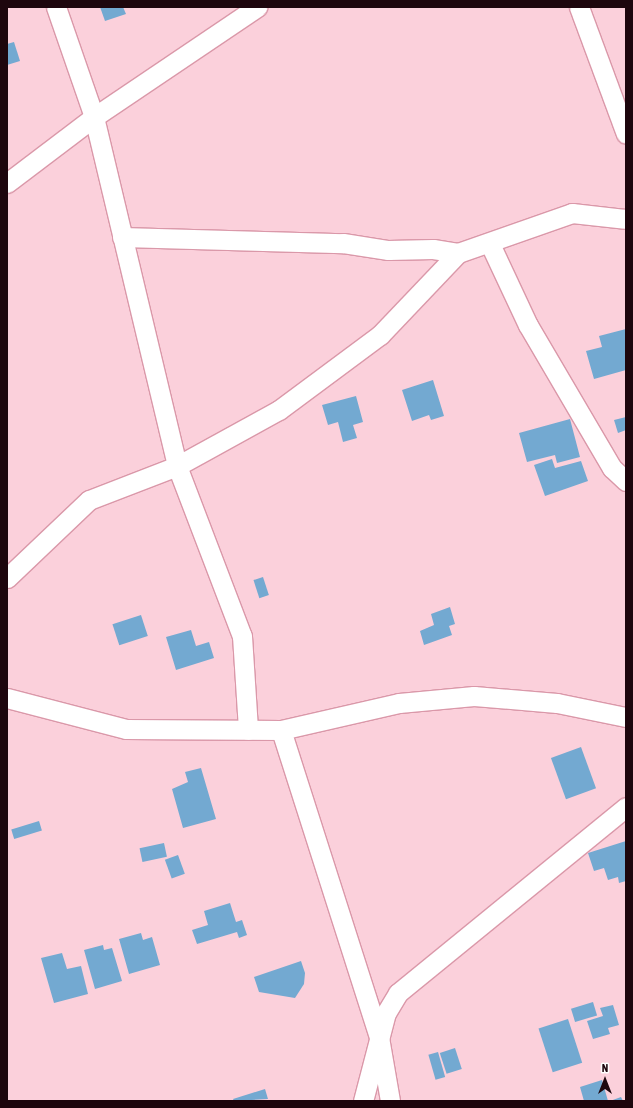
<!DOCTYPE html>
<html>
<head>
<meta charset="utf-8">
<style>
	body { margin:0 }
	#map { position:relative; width:633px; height:1108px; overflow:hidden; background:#fbd0db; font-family:"Asap Condensed",sans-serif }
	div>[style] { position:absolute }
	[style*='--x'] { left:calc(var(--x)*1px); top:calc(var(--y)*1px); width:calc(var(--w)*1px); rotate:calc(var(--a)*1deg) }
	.building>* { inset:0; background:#73a9d1; transform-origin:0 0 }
	.roads { filter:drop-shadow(1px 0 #da98a9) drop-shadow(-1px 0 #da98a9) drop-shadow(0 1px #da98a9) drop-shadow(0 -1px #da98a9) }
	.minor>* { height:19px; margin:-9.5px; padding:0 9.5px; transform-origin:9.5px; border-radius:9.5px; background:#fff }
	span { translate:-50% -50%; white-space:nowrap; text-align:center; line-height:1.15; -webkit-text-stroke:3px #fefefe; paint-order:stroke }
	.frame { position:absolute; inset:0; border:8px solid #1d060d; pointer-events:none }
	.north { position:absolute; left:585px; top:1060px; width:40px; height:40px; -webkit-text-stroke:3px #fefefe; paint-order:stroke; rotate:0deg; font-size:11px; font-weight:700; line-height:16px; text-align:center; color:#1d060d }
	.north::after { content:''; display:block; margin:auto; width:14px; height:18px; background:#1d060d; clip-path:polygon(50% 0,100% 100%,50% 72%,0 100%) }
</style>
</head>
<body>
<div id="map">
	<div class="building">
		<i style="clip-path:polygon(100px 7px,123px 7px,126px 14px,105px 21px)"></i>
		<i style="clip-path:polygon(14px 42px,20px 61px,7px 65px,7px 44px)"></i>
		<i style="clip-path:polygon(626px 329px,626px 370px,594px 379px,586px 351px,602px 347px,599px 336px)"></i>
		<i style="clip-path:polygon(433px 380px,444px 416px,431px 420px,429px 415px,412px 421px,402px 390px)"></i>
		<i style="clip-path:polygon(356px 396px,363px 422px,353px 425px,357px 438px,343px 442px,338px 422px,328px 425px,322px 405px)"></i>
		<i style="clip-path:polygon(626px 417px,626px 430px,618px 433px,614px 420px)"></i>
		<i style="clip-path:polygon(570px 419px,580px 457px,557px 463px,555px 455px,527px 462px,519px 433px)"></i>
		<i style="clip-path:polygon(552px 459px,555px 468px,581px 461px,588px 481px,545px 496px,534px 465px)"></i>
		<i style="left:263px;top:577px;width:19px;height:10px;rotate:72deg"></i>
		<i style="clip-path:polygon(450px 607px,455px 624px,449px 626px,452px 635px,424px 645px,420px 631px,434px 625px,431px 614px)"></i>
		<i style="left:141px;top:615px;width:22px;height:30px;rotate:72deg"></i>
		<i style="clip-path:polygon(191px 630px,196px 646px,209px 642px,214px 658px,176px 670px,166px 637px)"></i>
		<i style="left:581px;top:747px;width:44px;height:32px;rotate:70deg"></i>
		<i style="clip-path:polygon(201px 768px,216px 819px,183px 828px,172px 789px,188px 782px,185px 772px)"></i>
		<i style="left:39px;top:821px;width:10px;height:29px;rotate:73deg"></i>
		<i style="clip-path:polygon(626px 841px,626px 881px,619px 883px,618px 877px,608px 880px,604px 868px,594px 871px,588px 853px)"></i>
		<i style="left:164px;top:843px;width:14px;height:25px;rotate:78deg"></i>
		<i style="left:178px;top:855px;width:20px;height:14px;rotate:70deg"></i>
		<i style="clip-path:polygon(230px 903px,236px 922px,242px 920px,247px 935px,239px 938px,237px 932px,197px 944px,192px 930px,208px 925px,204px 911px)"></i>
		<i style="clip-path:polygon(141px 933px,143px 940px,152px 937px,160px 965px,129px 974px,119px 939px)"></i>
		<i style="clip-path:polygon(103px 945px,104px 950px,112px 948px,122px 981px,95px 989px,84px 950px)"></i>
		<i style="clip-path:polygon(62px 953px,67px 969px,81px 966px,88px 994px,54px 1003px,41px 958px)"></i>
		<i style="clip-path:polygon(301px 961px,305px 973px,304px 984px,295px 998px,259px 992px,254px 977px)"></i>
		<i style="left:593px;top:1002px;width:14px;height:23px;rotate:73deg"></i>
		<i style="clip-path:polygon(613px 1005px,619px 1025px,608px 1028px,610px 1034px,593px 1039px,587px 1021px,603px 1016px,600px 1008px)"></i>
		<i style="left:568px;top:1019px;width:46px;height:31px;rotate:72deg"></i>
		<i style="left:455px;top:1048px;width:22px;height:16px;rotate:72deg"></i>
		<i style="left:438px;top:1052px;width:26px;height:10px;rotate:74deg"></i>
		<i style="clip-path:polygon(602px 1080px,608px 1101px,584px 1101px,580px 1087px)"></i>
		<i style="clip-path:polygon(265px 1089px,268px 1099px,234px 1101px,233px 1099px)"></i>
		<i style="clip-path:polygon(621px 1097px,623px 1101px,610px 1101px)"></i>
	</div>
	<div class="roads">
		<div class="minor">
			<i style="--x:56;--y:7;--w:116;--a:70.9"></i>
			<i style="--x:94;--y:117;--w:359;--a:76.6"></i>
			<i style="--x:177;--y:466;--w:182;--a:69.1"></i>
			<i style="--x:242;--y:636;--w:94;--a:86.3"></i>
			<i style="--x:579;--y:7;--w:135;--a:69.7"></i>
			<i style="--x:7;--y:183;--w:109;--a:-37.2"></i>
			<i style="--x:94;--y:117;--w:197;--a:-34"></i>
			<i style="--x:122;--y:237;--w:221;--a:1.6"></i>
			<i style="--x:343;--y:243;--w:46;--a:8.8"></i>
			<i style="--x:388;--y:250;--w:45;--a:-1.3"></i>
			<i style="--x:433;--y:249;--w:25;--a:9"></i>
			<i style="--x:458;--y:253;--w:121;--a:-19.3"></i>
			<i style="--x:572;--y:213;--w:54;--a:6.3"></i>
			<i style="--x:490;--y:244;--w:89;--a:64.9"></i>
			<i style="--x:528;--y:325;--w:166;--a:59.6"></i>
			<i style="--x:612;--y:468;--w:19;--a:43"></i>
			<i style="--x:7;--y:578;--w:113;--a:-43.6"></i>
			<i style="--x:89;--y:500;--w:94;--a:-21.1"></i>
			<i style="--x:177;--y:466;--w:116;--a:-28.8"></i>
			<i style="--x:279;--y:410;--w:126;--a:-36.6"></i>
			<i style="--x:380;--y:335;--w:113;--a:-46.4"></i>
			<i style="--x:7;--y:698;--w:123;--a:14.6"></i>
			<i style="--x:126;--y:729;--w:155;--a:0.4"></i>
			<i style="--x:281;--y:730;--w:121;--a:-12.9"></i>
			<i style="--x:399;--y:703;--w:75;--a:-5.3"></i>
			<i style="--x:474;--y:696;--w:83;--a:4.8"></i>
			<i style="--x:557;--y:703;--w:70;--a:11.5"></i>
			<i style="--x:281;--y:730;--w:322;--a:72.3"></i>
			<i style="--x:379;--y:1037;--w:65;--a:80.2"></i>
			<i style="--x:363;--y:1101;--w:91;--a:-75.4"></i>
			<i style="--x:386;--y:1013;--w:23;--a:-59"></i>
			<i style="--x:398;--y:993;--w:294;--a:-39.2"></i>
		</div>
	</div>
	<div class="frame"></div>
	<div class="north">N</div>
</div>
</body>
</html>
